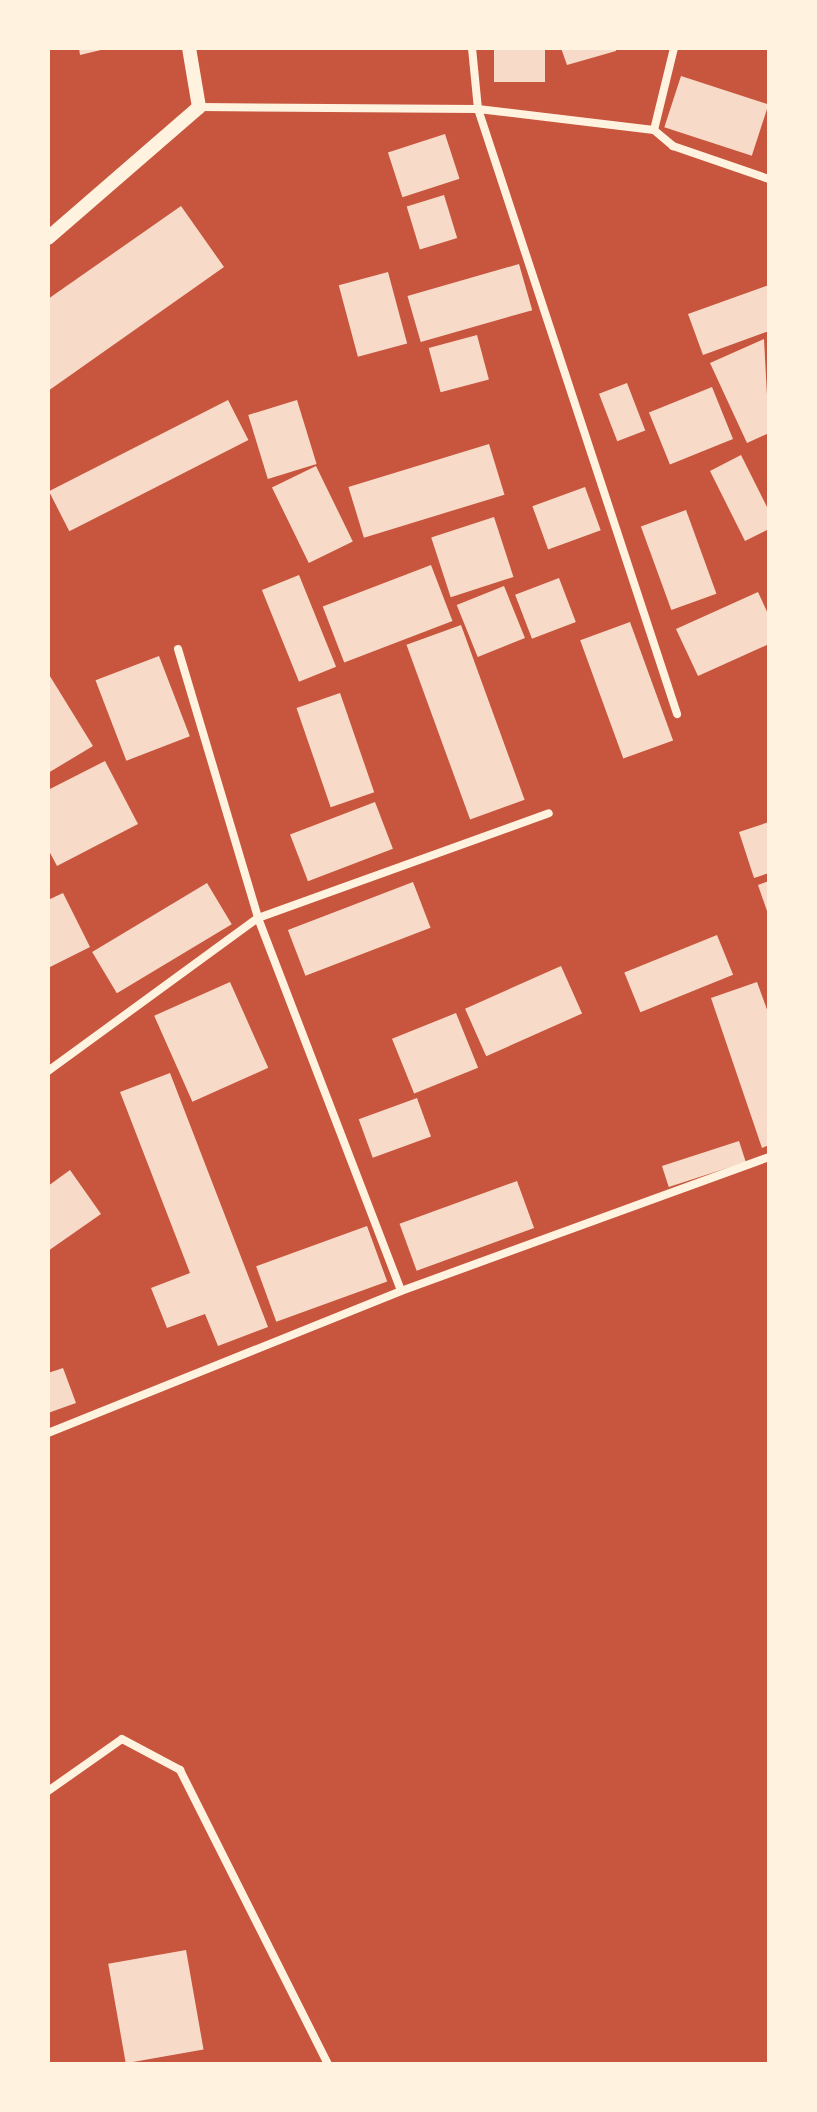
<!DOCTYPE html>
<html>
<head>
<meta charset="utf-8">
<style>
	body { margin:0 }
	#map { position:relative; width:817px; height:2112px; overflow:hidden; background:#c8553d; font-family:Barlow,sans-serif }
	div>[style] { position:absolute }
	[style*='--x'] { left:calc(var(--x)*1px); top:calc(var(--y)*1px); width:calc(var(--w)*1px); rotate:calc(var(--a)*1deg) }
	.building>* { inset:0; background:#f7dbc8; transform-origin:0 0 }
	.minor>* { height:8px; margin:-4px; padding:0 4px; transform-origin:4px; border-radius:4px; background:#fff3e0 }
	.tertiary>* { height:14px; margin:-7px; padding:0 7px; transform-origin:7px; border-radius:7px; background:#fff3e0 }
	span { translate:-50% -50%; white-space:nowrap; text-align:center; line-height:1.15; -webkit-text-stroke:8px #fff3e0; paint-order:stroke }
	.frame { position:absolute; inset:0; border:50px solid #fff3e0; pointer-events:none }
</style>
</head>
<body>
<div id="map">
	<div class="building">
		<i style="clip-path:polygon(79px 48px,105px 48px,105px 49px,80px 55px)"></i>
		<i style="left:494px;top:48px;width:51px;height:34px"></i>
		<i style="clip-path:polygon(561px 48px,616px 48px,616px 51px,567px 65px)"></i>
		<i style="left:681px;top:76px;width:92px;height:54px;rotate:18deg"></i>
		<i style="left:445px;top:134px;width:47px;height:60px;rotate:72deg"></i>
		<i style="left:444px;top:195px;width:45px;height:39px;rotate:73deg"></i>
		<i style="clip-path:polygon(181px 206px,224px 267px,48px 391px,48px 299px)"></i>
		<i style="left:519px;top:264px;width:48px;height:116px;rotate:74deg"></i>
		<i style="left:388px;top:272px;width:74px;height:51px;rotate:75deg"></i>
		<i style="clip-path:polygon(769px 285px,769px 331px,703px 355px,688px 314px)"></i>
		<i style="left:477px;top:335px;width:46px;height:50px;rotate:75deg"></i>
		<i style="clip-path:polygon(764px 339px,769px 433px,747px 443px,710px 363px)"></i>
		<i style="left:627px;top:383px;width:51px;height:30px;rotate:69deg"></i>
		<i style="left:712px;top:387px;width:56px;height:68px;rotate:68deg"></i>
		<i style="left:228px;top:400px;width:45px;height:201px;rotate:63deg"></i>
		<i style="left:297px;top:400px;width:67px;height:51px;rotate:73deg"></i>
		<i style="left:489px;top:444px;width:53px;height:147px;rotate:73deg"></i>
		<i style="clip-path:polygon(741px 455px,769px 511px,769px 529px,745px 541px,710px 471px)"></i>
		<i style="left:316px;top:466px;width:84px;height:49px;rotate:64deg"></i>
		<i style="left:585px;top:487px;width:46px;height:56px;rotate:70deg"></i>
		<i style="left:686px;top:510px;width:89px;height:48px;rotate:70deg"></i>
		<i style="left:494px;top:517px;width:63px;height:66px;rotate:72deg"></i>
		<i style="left:431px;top:565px;width:60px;height:116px;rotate:69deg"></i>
		<i style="left:299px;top:575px;width:99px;height:40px;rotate:68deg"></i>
		<i style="left:559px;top:578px;width:47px;height:47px;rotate:69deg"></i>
		<i style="left:504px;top:586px;width:56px;height:51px;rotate:68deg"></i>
		<i style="clip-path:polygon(758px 592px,769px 616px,769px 644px,698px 676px,676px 629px)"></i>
		<i style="left:630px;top:622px;width:126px;height:53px;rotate:70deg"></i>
		<i style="left:461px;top:625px;width:186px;height:58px;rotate:70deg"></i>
		<i style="left:159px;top:656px;width:86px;height:68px;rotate:69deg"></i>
		<i style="clip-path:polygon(48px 673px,93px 746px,48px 773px)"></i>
		<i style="left:340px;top:693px;width:105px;height:46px;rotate:71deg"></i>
		<i style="clip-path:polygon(105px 761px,138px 824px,57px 866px,48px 849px,48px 790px)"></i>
		<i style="left:375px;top:802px;width:50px;height:91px;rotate:69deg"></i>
		<i style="clip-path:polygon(769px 822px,769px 873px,754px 878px,739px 832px)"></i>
		<i style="clip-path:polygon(769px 881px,769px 914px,768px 914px,758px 885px)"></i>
		<i style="left:413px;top:882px;width:49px;height:134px;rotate:69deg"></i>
		<i style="left:207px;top:883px;width:48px;height:134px;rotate:59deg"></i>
		<i style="clip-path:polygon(63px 893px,90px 947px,48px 968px,48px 900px)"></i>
		<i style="left:717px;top:935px;width:43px;height:100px;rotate:68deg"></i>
		<i style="left:561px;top:966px;width:52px;height:105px;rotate:66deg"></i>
		<i style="left:230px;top:982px;width:94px;height:83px;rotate:66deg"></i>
		<i style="clip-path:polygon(757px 982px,769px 1015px,769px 1145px,762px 1148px,711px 998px)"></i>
		<i style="left:456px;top:1013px;width:59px;height:69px;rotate:68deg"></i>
		<i style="clip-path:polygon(170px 1073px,268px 1327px,218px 1346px,205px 1314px,167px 1328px,151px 1288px,190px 1273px,120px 1092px)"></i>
		<i style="left:417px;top:1098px;width:41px;height:62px;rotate:70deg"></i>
		<i style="left:739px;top:1141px;width:22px;height:81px;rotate:72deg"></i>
		<i style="clip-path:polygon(70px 1170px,101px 1214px,48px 1251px,48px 1186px)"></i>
		<i style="left:517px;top:1181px;width:50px;height:125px;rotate:70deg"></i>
		<i style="left:367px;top:1226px;width:59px;height:118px;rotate:70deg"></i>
		<i style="clip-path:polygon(63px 1368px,76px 1403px,48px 1413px,48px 1373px)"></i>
		<i style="left:186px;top:1950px;width:101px;height:79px;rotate:80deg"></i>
	</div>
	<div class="minor">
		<i style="--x:472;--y:48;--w:61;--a:84.4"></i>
		<i style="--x:478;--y:109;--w:637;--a:71.79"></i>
		<i style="--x:199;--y:107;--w:279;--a:0.4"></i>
		<i style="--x:478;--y:109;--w:177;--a:6.8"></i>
		<i style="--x:654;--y:130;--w:25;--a:40"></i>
		<i style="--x:673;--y:146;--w:102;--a:19"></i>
		<i style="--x:654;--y:130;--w:84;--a:-76.3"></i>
		<i style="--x:178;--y:649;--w:281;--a:73.4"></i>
		<i style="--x:258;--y:918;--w:399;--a:69"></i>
		<i style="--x:48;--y:1071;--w:260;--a:-36.1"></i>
		<i style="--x:258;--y:918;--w:309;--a:-19.8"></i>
		<i style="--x:48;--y:1433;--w:380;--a:-21.9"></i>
		<i style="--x:401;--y:1291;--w:392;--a:-20"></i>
		<i style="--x:48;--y:1791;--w:90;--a:-35.1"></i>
		<i style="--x:122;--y:1739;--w:66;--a:28.1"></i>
		<i style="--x:180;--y:1770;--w:329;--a:63.3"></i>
	</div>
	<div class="tertiary">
		<i style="--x:48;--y:238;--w:200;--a:-40.9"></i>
		<i style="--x:199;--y:107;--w:60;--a:-99.6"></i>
	</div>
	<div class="frame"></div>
</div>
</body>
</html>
